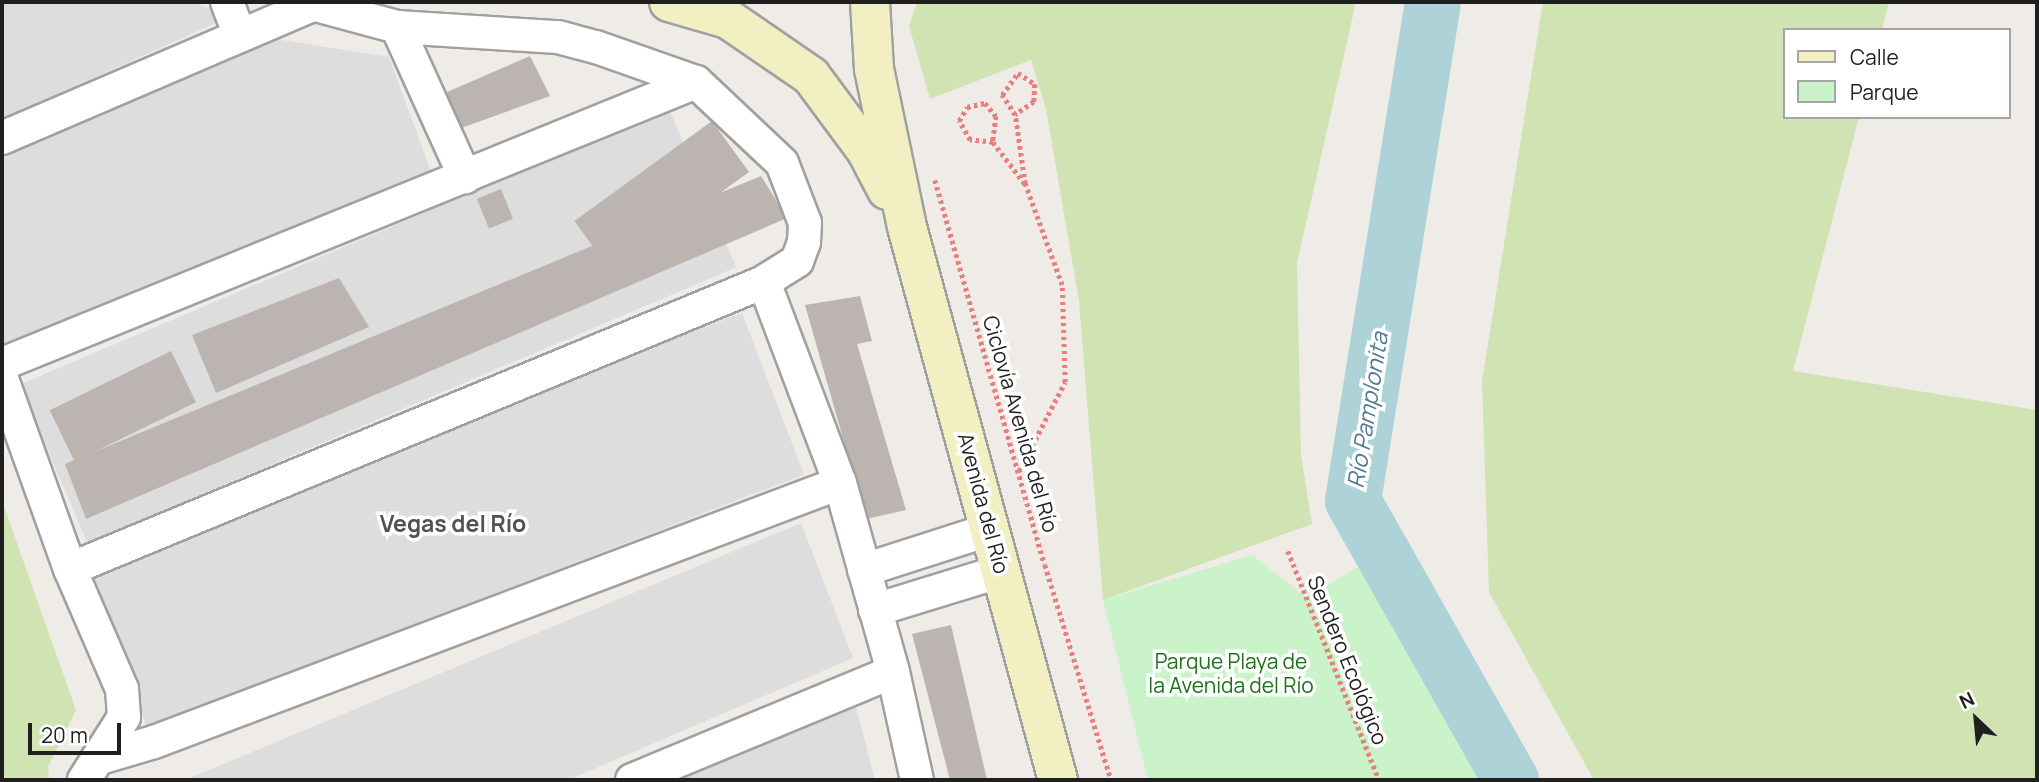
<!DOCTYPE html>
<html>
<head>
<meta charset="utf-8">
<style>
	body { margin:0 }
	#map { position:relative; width:2039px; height:782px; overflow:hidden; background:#efebe7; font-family:Manrope,sans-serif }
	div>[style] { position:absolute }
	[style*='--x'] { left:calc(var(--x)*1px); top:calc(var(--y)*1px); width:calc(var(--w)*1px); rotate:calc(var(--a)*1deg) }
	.residential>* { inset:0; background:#ddd; transform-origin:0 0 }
	.grass>* { inset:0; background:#cfe3b3 }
	.park>* { inset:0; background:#caf3ca }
	.river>* { height:56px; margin:-28px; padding:0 28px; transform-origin:28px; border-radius:28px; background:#add2d7 }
	.building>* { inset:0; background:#bcb4b0; transform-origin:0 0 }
	.path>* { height:4.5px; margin-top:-2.25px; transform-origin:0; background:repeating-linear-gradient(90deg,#e97e7d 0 3.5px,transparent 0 7px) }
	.roads { filter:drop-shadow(2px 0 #a0a0a0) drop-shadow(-2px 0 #a0a0a0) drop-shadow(0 2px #a0a0a0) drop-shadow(0 -2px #a0a0a0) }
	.minor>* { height:32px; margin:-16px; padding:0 16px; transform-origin:16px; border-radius:16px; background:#fff }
	.secondary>* { height:38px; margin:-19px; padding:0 19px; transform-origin:19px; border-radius:19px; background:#f2f0c2 }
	span { translate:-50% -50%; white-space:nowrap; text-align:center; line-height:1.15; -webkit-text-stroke:7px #fff; paint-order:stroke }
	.street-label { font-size:21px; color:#1f1f1f }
	.park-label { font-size:21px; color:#1b7219 }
	.water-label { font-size:23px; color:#507995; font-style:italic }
	.neighbourhood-label { font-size:23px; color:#525252; font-weight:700 }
	.frame { position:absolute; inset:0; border:4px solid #1f1f1f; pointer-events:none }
	.legend { position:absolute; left:1783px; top:28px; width:228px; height:91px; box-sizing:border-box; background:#fff; border:2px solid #a5a5a5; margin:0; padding:9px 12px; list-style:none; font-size:21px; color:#1f1f1f }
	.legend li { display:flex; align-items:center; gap:14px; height:35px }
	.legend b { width:35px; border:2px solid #a5a5a5 }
	.north { position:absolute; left:1941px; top:684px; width:70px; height:70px; -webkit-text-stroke:5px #fff; paint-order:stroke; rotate:334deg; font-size:19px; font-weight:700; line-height:28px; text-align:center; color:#1f1f1f }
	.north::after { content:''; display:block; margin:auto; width:24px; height:32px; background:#1f1f1f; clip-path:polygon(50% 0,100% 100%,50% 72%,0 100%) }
	.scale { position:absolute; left:28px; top:723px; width:93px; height:32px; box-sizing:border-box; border:4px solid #1f1f1f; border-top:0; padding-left:9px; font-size:21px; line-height:24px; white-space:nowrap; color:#1f1f1f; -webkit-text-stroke:5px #fff; paint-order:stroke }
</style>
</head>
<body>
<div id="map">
	<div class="residential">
		<i style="clip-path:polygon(2px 2px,196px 2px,227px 18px,2px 119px)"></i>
		<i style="clip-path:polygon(269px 38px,389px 57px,432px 174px,5px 346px,2px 336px,2px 158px)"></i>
		<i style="left:669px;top:109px;width:172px;height:705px;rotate:67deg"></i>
		<i style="left:742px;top:313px;width:173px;height:704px;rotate:69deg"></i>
		<i style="clip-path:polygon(801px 523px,853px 658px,568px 780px,185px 780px)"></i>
		<i style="clip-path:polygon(856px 706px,875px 780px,677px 780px)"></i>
	</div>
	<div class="grass">
		<i style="clip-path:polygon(917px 2px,1356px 2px,1297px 263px,1301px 455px,1312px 524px,1103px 600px,1079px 301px,1046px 109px,1031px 60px,930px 99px,909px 26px)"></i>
		<i style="clip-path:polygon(1543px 2px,1889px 2px,1882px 30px,1785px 30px,1785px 117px,1859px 117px,1793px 371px,2037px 410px,2037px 780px,1594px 780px,1489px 592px,1482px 381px)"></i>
		<i style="clip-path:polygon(2px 501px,76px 710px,48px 767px,49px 780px,2px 780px)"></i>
	</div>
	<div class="park">
		<i style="clip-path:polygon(1252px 555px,1306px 597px,1362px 565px,1479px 780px,1148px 780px,1103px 600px)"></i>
	</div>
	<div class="river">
		<i style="--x:1433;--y:2;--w:505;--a:99.11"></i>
		<i style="--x:1353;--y:501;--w:321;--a:60.5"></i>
	</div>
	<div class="building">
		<i style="clip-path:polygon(530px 56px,550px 96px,461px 128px,447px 92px)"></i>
		<i style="left:712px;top:121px;width:63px;height:170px;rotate:54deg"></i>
		<i style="clip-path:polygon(761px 176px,787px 218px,86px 519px,65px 464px)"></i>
		<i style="left:501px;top:189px;width:32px;height:26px;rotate:68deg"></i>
		<i style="clip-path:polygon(339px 278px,369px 327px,216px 393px,192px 335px)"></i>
		<i style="clip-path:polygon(860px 296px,872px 341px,857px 344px,906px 510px,866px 519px,805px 305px)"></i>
		<i style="left:171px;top:351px;width:57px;height:135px;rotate:64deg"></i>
		<i style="clip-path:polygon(951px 625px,987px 780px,950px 780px,912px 634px)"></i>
	</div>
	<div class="path">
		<i style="--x:993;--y:142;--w:23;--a:-175"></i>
		<i style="--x:970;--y:140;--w:22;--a:-120"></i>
		<i style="--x:959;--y:121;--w:16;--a:-60"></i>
		<i style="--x:967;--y:107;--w:18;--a:-13"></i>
		<i style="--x:985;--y:103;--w:17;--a:50"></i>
		<i style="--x:996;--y:116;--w:26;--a:97"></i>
		<i style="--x:993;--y:142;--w:53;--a:52.7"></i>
		<i style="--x:1025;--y:184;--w:70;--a:-98.2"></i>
		<i style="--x:1015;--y:115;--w:24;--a:-123"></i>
		<i style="--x:1002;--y:95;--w:27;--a:-54"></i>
		<i style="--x:1018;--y:73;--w:20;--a:33"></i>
		<i style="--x:1035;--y:84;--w:18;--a:93"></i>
		<i style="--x:1034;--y:102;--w:23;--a:146"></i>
		<i style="--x:935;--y:180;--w:400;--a:74.1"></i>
		<i style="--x:1045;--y:565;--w:225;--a:72.9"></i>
		<i style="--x:1019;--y:471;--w:100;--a:-62.7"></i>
		<i style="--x:1065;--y:382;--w:97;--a:-91.8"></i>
		<i style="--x:1062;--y:285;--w:108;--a:-110.1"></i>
		<i style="--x:1288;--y:551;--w:246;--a:68.3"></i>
	</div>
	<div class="roads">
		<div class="minor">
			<i style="--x:227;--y:2;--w:36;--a:69"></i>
			<i style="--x:305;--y:2;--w:95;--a:15.2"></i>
			<i style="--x:397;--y:27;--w:161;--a:3.6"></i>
			<i style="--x:558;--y:37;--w:39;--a:15"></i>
			<i style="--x:596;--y:47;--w:106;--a:19.3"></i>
			<i style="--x:696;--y:82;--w:118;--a:43.3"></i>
			<i style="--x:782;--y:163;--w:64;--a:69"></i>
			<i style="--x:805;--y:223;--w:19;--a:93"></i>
			<i style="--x:804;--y:242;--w:20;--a:110"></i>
			<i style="--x:797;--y:261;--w:39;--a:148"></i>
			<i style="--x:764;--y:282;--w:215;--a:69.3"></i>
			<i style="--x:840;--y:483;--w:196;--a:74.3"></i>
			<i style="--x:893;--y:672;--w:111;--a:77.5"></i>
			<i style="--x:397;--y:27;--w:165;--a:65.6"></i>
			<i style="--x:2;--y:138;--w:337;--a:-23.2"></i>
			<i style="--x:2;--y:364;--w:749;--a:-22.11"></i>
			<i style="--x:2;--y:379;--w:202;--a:70.3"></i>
			<i style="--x:70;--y:569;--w:131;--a:66.6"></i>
			<i style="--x:122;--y:689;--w:28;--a:86"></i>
			<i style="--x:124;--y:717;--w:75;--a:122.4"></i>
			<i style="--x:70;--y:569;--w:751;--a:-22.47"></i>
			<i style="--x:864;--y:570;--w:134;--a:-17.8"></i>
			<i style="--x:875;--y:610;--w:133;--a:-17.1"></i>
			<i style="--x:97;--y:759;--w:59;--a:-16.6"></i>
			<i style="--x:154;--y:742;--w:733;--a:-20.68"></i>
			<i style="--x:632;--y:780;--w:282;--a:-22.5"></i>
		</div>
		<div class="secondary">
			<i style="--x:669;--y:2;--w:61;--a:16.1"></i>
			<i style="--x:728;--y:19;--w:101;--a:34.5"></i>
			<i style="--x:811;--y:76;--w:92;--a:53.4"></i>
			<i style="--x:866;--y:150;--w:45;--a:62.3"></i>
			<i style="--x:870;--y:2;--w:67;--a:86.6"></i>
			<i style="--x:874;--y:69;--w:161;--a:78.2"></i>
			<i style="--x:907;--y:227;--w:573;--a:74.73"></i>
		</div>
	</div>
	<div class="street-label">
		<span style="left:1021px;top:424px;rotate:74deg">Ciclovía Avenida del Río</span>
		<span style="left:984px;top:503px;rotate:75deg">Avenida del Río</span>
		<span style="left:1348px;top:660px;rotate:68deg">Sendero Ecológico</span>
	</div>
	<div class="park-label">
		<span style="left:1231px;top:673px">Parque Playa de<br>la Avenida del Río</span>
	</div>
	<div class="water-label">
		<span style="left:1367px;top:410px;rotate:-81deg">Río Pamplonita</span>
	</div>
	<div class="neighbourhood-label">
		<span style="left:453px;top:523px">Vegas del Río</span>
	</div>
	<div class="frame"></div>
	<ul class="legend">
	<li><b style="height:9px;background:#f2f0c2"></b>Calle</li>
	<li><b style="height:19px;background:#caf3ca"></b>Parque</li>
	</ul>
	<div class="north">N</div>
	<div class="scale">20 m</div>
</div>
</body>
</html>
